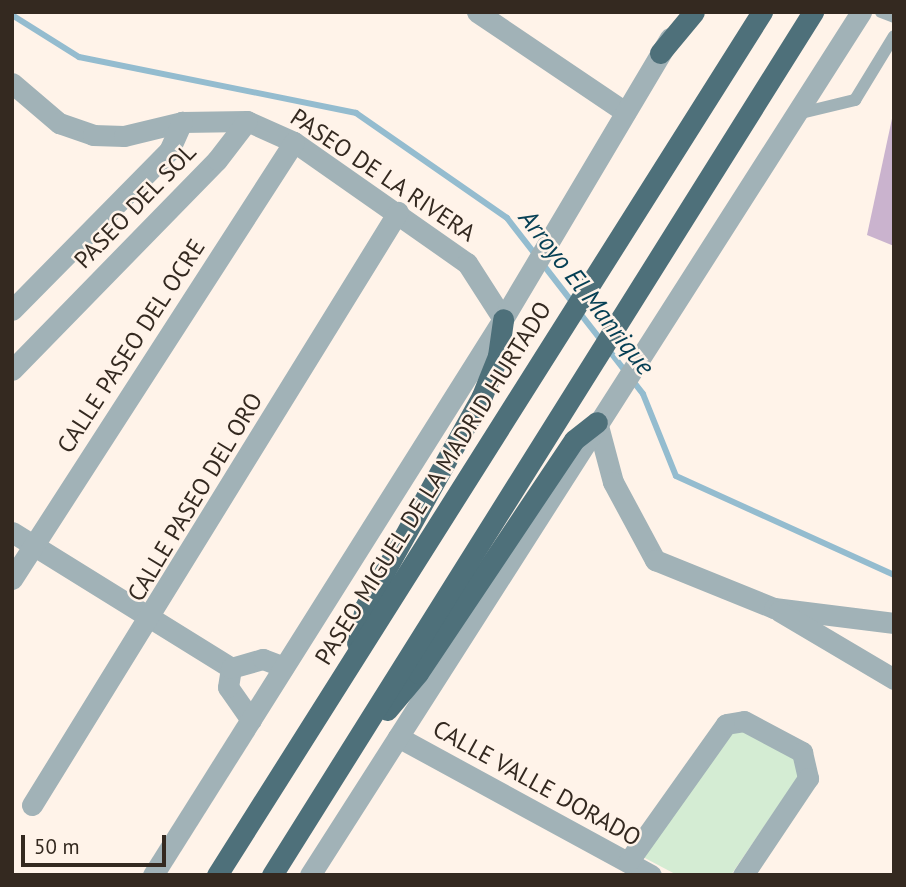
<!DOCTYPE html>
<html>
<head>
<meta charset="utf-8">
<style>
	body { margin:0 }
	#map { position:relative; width:906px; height:887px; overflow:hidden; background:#fff3e9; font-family:"PT Sans",sans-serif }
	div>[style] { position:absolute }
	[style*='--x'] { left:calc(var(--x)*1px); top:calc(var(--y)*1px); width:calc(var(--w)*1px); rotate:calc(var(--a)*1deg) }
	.green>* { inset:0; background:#d4ecd3 }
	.stream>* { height:6px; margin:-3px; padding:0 3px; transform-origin:3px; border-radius:3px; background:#94bccf }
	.building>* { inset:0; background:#cab3ce }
	.service>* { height:12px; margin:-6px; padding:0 6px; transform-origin:6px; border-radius:6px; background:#a1b2b7 }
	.minor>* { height:21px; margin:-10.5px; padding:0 10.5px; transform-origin:10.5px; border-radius:10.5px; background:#a1b2b7 }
	.tertiary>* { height:21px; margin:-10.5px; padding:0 10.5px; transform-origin:10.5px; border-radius:10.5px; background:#a1b2b7 }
	.trunk>* { height:21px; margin:-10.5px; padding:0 10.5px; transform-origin:10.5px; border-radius:10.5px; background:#4e707a }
	span { translate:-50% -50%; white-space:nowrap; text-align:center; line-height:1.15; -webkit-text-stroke:5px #fff3e9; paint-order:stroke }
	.street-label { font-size:24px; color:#342920 }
	.water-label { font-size:26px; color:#053f54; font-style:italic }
	.frame { position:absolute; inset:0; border:14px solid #342920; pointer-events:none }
	.scale { position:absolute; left:21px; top:835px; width:145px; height:32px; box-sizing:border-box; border:4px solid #342920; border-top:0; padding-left:9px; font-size:21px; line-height:24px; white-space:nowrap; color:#342920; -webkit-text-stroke:5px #fff3e9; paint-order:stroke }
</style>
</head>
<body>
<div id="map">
	<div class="green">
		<i style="clip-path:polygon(748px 729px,795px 755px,799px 775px,731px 875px,677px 875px,643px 857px,729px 732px)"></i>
	</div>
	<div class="stream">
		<i style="--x:12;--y:15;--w:79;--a:32.1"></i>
		<i style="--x:79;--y:57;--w:283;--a:11.4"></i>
		<i style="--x:356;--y:113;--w:184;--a:34.8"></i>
		<i style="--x:507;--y:218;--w:108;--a:52.2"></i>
		<i style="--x:579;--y:312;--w:104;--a:52"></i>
		<i style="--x:643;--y:394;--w:88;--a:68.1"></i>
		<i style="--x:676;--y:476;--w:239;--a:24.4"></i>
	</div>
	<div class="building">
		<i style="clip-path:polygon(893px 114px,894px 114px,894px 246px,867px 235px)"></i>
	</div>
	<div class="service">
		<i style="--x:881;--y:12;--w:14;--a:21"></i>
		<i style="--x:797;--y:114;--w:60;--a:-13.6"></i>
		<i style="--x:855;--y:100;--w:75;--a:-58.6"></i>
	</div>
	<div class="minor">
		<i style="--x:477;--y:12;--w:179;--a:34"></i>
		<i style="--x:12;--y:83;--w:62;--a:40.4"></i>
		<i style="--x:59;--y:123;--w:36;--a:19"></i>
		<i style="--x:93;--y:135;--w:31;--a:2"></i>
		<i style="--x:124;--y:136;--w:60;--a:-13.6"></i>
		<i style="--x:182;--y:122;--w:65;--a:-0.9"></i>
		<i style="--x:247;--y:121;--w:51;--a:24.1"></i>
		<i style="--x:294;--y:142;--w:211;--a:35"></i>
		<i style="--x:467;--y:263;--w:67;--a:57.3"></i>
		<i style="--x:12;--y:310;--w:223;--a:-45.4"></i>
		<i style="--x:169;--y:151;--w:32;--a:-66"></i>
		<i style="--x:12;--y:370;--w:293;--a:-45.7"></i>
		<i style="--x:217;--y:160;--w:49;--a:-52.4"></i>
		<i style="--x:597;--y:422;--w:62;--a:75.1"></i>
		<i style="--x:613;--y:482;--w:89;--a:61.7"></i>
		<i style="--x:655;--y:560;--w:128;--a:22"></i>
		<i style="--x:774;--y:608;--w:121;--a:7.1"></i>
		<i style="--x:12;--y:532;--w:258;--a:31.8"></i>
		<i style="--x:12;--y:579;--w:520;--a:-57.17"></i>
		<i style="--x:779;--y:611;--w:134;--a:30.6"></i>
		<i style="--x:251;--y:720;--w:40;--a:-124.9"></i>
		<i style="--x:228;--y:687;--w:19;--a:-81"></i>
		<i style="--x:231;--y:668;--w:33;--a:-16"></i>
		<i style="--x:263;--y:659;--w:22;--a:21"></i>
		<i style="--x:398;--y:737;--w:288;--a:28.6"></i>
		<i style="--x:32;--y:805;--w:697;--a:-58.32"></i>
		<i style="--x:628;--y:862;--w:169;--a:-54.6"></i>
		<i style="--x:726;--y:724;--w:18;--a:-9"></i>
		<i style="--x:744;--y:721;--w:66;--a:28.1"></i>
		<i style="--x:802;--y:752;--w:27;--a:77"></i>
		<i style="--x:808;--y:778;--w:117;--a:123.8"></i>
	</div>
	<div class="tertiary">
		<i style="--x:153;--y:875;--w:657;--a:-57.81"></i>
		<i style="--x:503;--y:319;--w:327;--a:-59.3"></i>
		<i style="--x:310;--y:875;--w:1024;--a:-57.44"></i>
	</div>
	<div class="trunk">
		<i style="--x:660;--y:53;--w:53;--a:-50.3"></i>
		<i style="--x:357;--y:643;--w:37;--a:-77"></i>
		<i style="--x:365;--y:607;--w:241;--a:-61"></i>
		<i style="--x:482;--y:396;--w:43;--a:-68.2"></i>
		<i style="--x:498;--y:356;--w:37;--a:-82"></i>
		<i style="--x:387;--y:710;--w:48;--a:-50"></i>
		<i style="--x:418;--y:673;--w:280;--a:-56.2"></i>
		<i style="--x:574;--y:440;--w:29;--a:-38"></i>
		<i style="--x:217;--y:875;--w:1021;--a:-57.73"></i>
		<i style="--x:272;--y:875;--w:1019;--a:-57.92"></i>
	</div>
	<div class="street-label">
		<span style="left:383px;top:175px;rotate:34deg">PASEO DE LA RIVERA</span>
		<span style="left:135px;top:206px;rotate:-46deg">PASEO DEL SOL</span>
		<span style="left:131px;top:346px;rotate:-57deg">CALLE PASEO DEL OCRE</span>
		<span style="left:433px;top:483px;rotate:-58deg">PASEO MIGUEL DE LA MADRID HURTADO</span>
		<span style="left:195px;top:497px;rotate:-59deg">CALLE PASEO DEL ORO</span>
		<span style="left:537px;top:783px;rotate:29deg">CALLE VALLE DORADO</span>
	</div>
	<div class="water-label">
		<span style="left:587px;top:292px;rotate:52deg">Arroyo El Manrique</span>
	</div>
	<div class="frame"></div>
	<div class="scale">50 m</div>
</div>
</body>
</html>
